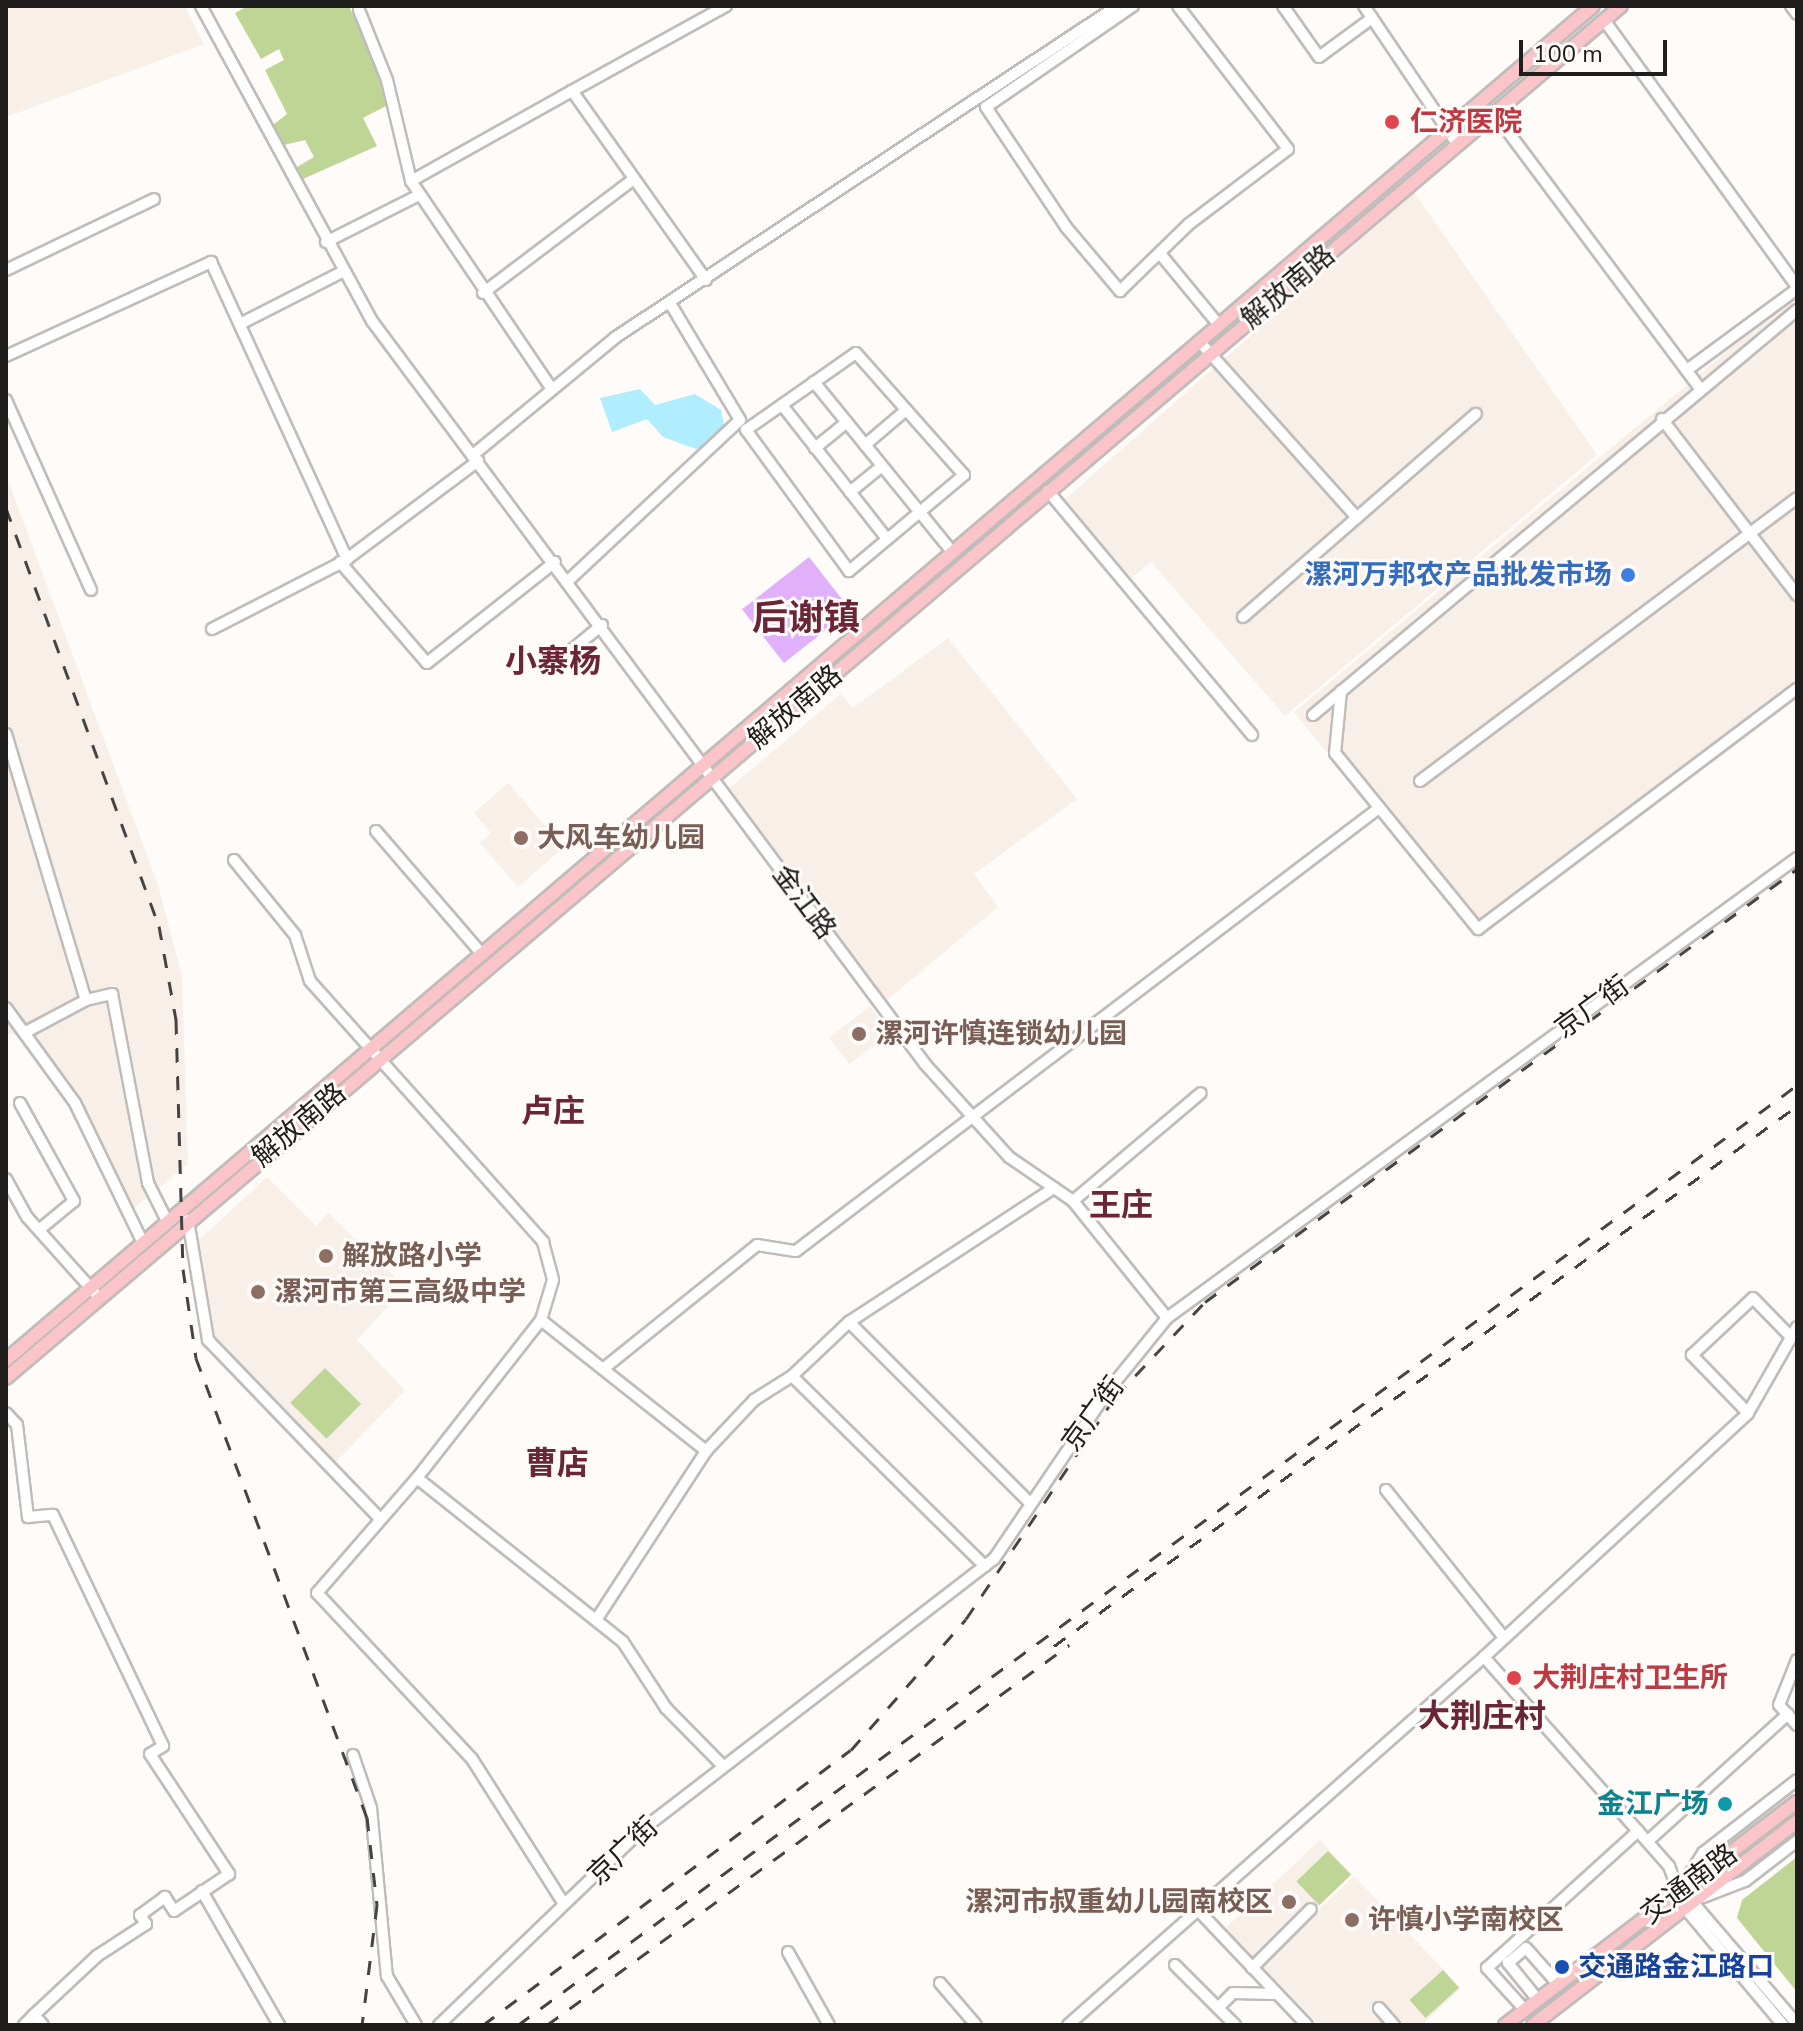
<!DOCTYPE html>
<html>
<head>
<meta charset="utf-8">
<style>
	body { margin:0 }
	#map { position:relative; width:1803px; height:2031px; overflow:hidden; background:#fefbf9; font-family:"Nunito Sans","Noto Sans SC",sans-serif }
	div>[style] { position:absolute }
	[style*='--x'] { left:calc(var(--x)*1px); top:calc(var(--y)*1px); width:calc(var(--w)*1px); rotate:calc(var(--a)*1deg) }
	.built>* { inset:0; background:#f8efe8; transform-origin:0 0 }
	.green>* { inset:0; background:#bed596; transform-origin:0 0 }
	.water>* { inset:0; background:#afedff }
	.building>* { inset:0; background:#e0b1fa; transform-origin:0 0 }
	.roads { filter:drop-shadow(2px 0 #bfbcba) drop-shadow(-2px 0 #bfbcba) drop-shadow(0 2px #bfbcba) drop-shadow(0 -2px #bfbcba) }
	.minor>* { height:10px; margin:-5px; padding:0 5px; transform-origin:5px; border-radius:5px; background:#fff }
	.major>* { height:12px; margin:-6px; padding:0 6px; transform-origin:6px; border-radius:6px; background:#fac4c8 }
	.rail>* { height:3px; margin-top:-1.5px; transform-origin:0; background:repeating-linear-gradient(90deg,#454442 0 14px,transparent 0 28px) }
	.dots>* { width:22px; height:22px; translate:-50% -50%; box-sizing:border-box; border:4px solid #fefbf9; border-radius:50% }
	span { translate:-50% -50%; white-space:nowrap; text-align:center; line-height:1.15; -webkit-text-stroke:6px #fefbf9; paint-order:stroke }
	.health-label { font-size:28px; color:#be3a42; font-weight:700 }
	.left { translate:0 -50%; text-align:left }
	.street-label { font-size:28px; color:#1f1e1d }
	.shop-label { font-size:28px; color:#366cbe; font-weight:700 }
	.right { translate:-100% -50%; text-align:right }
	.education-label { font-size:28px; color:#785e54; font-weight:700 }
	.culture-label { font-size:28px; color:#0d838f; font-weight:700 }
	.transit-label { font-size:28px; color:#164399; font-weight:700 }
	.quarter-label { font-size:32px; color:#6a2538; font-weight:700 }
	.district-label { font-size:36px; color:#6a2538; font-weight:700 }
	.frame { position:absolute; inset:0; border:8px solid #1f1e1d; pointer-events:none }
	.scale { position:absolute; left:1519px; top:40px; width:148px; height:36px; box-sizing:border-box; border:4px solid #1f1e1d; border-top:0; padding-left:10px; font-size:24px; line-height:28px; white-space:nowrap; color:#1f1e1d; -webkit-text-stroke:6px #fefbf9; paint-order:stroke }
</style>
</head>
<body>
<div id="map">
	<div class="built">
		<i style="clip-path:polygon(6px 6px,185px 6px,204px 44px,6px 117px)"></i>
		<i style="clip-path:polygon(1414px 192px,1597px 455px,1285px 716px,1151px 562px,1132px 578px,1064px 500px)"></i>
		<i style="clip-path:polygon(1797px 293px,1797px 699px,1478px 939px,1294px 712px)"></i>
		<i style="clip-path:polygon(6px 475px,158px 885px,182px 975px,188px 1164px,123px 1217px,69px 1108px,16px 1035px,6px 1033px)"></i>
		<i style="clip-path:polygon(948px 638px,1077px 799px,974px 874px,998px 907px,887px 1000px,727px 790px,841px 694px,853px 708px)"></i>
		<i style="clip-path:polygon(508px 783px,564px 847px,518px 887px,480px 843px,491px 833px,474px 813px)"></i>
		<i style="left:870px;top:1006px;width:33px;height:52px;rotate:52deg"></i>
		<i style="clip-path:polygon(267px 1177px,316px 1226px,328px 1213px,406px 1287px,357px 1340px,405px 1390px,334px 1464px,215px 1340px,196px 1243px)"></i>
		<i style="left:1320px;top:1840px;width:47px;height:131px;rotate:47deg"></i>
		<i style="clip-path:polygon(1354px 1876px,1461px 1988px,1422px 2025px,1319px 2025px,1261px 1965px)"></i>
	</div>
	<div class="green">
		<i style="clip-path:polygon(248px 6px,349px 6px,385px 88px,388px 105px,363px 118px,377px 146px,303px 179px,297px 167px,314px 157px,305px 140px,284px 145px,273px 125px,287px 114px,265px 70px,284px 60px,279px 49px,261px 59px,235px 13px)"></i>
		<i style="left:325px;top:1368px;width:51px;height:49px;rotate:45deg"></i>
		<i style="left:1328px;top:1851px;width:33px;height:44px;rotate:46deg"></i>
		<i style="clip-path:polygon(1797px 1857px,1797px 1992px,1737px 1918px,1742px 1900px)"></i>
		<i style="left:1443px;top:1970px;width:24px;height:45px;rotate:48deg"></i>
	</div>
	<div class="water">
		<i style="clip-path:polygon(640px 389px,655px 405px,695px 394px,721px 410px,724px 425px,699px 450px,663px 437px,647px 419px,612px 432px,600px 398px)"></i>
	</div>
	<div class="building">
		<i style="left:809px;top:557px;width:68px;height:85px;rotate:52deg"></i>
	</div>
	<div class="roads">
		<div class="minor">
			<i style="--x:201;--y:6;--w:358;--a:61.5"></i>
			<i style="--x:372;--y:321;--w:926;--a:53.34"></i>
			<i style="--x:925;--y:1064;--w:125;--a:47.9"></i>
			<i style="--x:1009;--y:1157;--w:78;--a:34.5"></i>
			<i style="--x:1073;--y:1201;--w:150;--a:51.2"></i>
			<i style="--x:1133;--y:6;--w:178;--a:145.5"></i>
			<i style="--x:986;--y:107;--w:144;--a:56.3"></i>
			<i style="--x:1066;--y:227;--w:84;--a:49.8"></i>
			<i style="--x:1120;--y:291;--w:96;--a:-44.2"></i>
			<i style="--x:1189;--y:224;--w:124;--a:-37.1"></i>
			<i style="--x:1288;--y:149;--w:180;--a:-127.6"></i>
			<i style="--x:1283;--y:6;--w:62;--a:54.8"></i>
			<i style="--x:1319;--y:57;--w:66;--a:-36.3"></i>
			<i style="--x:1364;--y:6;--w:166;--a:56"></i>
			<i style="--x:1791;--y:6;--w:10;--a:53"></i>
			<i style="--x:359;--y:10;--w:75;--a:68.2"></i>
			<i style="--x:387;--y:80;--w:104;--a:76.6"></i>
			<i style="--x:411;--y:181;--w:251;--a:55.9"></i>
			<i style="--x:1604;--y:20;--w:329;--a:54.1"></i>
			<i style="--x:1494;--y:113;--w:344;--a:53.2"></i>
			<i style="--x:411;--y:181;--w:184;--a:-29.2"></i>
			<i style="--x:326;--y:242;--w:104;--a:-26.8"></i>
			<i style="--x:1162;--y:256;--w:88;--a:50.5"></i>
			<i style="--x:6;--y:270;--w:164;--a:-25.6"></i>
			<i style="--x:706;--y:280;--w:232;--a:-125.3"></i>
			<i style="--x:572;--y:91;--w:176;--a:-28.9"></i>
			<i style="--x:483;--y:293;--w:189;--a:-37.1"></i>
			<i style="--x:240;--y:324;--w:114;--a:-27"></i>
			<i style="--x:1199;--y:341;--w:237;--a:48.2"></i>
			<i style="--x:856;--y:353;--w:163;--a:48.5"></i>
			<i style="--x:964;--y:475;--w:150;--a:140.1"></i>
			<i style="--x:849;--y:571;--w:175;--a:-126.1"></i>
			<i style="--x:746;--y:430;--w:134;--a:-35"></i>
			<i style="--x:6;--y:356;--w:226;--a:-24.6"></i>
			<i style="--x:211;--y:262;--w:327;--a:65.4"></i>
			<i style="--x:347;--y:559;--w:164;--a:-36.8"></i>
			<i style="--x:1687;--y:370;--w:137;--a:-36.4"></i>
			<i style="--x:814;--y:382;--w:219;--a:50.9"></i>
			<i style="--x:6;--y:400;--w:208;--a:65.9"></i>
			<i style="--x:782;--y:405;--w:170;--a:51.9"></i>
			<i style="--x:1662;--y:419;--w:222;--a:52.5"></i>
			<i style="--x:865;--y:445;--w:54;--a:-40.5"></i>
			<i style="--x:815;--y:448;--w:41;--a:-39.1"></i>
			<i style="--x:473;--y:455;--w:185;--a:-39.5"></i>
			<i style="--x:616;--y:337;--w:600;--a:-33.45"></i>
			<i style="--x:1048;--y:491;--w:318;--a:50.1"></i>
			<i style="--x:850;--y:492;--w:41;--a:-39.1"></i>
			<i style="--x:340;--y:562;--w:133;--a:49.3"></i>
			<i style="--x:427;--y:663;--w:163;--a:-38.3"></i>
			<i style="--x:569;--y:580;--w:234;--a:-43.1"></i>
			<i style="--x:740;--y:420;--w:136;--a:-120.9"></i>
			<i style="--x:1243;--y:617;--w:309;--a:-41.1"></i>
			<i style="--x:212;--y:629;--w:151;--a:-27.2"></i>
			<i style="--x:558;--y:661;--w:57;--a:-39.3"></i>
			<i style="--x:1341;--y:691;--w:62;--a:95.5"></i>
			<i style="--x:1335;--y:753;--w:227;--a:50.9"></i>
			<i style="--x:1478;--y:929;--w:399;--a:-37"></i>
			<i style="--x:1313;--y:715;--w:631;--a:-39.92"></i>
			<i style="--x:6;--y:734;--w:278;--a:73.3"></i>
			<i style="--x:86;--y:1000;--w:27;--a:-13"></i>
			<i style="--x:112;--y:994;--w:192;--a:79.2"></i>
			<i style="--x:148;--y:1183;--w:40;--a:63.4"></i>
			<i style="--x:1420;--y:781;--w:471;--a:-36.9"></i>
			<i style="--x:376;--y:831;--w:161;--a:49.3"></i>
			<i style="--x:234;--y:860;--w:97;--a:50.9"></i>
			<i style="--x:295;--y:935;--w:48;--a:71.9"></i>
			<i style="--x:310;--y:981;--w:350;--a:48.2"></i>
			<i style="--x:543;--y:1242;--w:39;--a:75"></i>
			<i style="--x:553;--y:1280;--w:42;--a:106.7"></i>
			<i style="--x:6;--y:1008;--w:117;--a:54"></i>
			<i style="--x:75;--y:1103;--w:153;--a:64.1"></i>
			<i style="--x:24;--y:1033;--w:70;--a:-28"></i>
			<i style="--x:20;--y:1103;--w:112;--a:61.1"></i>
			<i style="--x:74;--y:1201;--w:44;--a:140.5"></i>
			<i style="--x:6;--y:1179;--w:43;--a:61.1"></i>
			<i style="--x:27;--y:1217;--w:102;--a:48.2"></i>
			<i style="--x:1073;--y:1201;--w:167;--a:-40.2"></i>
			<i style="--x:188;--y:1220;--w:122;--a:80.5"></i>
			<i style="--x:208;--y:1340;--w:248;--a:46.1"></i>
			<i style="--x:849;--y:1322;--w:79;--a:136.5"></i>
			<i style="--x:792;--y:1376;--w:271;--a:44.6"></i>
			<i style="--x:603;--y:1369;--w:198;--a:-38.8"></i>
			<i style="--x:757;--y:1245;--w:39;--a:9"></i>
			<i style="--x:796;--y:1251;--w:732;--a:-37.23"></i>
			<i style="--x:6;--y:1413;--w:16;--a:47"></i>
			<i style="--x:17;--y:1425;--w:93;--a:83.2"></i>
			<i style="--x:28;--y:1517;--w:25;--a:-5"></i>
			<i style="--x:53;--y:1515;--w:256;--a:64.5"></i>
			<i style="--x:163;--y:1746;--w:15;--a:148"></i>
			<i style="--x:150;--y:1754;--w:144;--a:56.6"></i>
			<i style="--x:229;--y:1874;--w:66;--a:146.1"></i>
			<i style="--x:174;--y:1911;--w:17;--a:-123"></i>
			<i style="--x:165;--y:1897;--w:31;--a:144"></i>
			<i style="--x:140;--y:1915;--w:11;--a:56"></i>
			<i style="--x:146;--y:1924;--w:59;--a:146.9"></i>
			<i style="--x:97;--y:1956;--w:86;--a:136.9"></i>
			<i style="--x:1748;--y:1413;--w:81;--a:-134"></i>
			<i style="--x:1692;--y:1355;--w:83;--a:-43.1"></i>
			<i style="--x:1753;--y:1298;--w:52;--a:45.8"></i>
			<i style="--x:417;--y:1478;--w:201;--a:-51.9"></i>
			<i style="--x:541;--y:1320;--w:211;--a:38.4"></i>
			<i style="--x:1386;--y:1490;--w:189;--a:51.4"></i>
			<i style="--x:1030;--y:1503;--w:256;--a:-135"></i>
			<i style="--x:849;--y:1322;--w:245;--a:-33.2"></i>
			<i style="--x:596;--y:1620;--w:202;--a:-56.9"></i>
			<i style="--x:706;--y:1451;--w:70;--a:-46.7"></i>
			<i style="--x:754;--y:1400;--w:45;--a:-32.3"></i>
			<i style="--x:1484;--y:1657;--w:359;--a:-42.7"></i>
			<i style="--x:1748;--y:1413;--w:99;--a:-60.3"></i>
			<i style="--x:1797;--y:1660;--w:48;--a:111.8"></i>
			<i style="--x:1779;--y:1705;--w:27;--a:48"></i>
			<i style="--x:353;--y:1755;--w:56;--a:71.2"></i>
			<i style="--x:371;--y:1808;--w:169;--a:84.6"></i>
			<i style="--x:387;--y:1976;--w:57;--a:59.4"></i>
			<i style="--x:1648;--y:1841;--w:189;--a:-42.2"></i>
			<i style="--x:1680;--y:1890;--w:44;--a:-58.1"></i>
			<i style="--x:1703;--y:1853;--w:119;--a:-37.8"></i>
			<i style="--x:202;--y:1891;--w:155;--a:60.1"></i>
			<i style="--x:1703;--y:1897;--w:45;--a:-20.9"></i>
			<i style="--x:1745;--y:1881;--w:66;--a:-37.6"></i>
			<i style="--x:1689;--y:1898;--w:166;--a:49.4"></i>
			<i style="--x:564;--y:1904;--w:172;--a:-122.4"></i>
			<i style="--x:472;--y:1759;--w:227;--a:-133"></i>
			<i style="--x:317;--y:1593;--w:152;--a:-49"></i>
			<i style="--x:417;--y:1478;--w:263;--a:38.5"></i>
			<i style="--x:623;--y:1642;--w:79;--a:56.9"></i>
			<i style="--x:666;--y:1708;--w:80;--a:45.5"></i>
			<i style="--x:788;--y:1952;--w:84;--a:60.7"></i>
			<i style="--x:1175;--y:1965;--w:85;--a:45"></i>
			<i style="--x:1252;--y:1968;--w:83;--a:-45"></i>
			<i style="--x:940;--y:1983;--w:55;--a:49.4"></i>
			<i style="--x:1538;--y:2000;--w:48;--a:-129"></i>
			<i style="--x:1508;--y:1963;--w:23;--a:-40"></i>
			<i style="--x:1526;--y:1948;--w:48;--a:48.4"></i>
			<i style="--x:1218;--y:2008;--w:21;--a:-45"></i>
			<i style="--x:1233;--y:1993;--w:43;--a:1.3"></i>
			<i style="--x:1379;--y:2008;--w:23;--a:49"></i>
			<i style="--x:1525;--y:2010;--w:57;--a:-132.1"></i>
			<i style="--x:1487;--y:1968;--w:204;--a:-42.2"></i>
			<i style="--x:24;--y:2025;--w:14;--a:-45"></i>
			<i style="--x:34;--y:2015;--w:13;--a:48"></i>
			<i style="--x:439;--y:2025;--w:283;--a:-43.9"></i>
			<i style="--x:643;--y:1829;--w:443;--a:-37.6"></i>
			<i style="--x:994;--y:1559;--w:202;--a:-55.9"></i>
			<i style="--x:1107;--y:1392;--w:95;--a:-51"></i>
			<i style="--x:1167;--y:1318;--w:780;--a:-36.14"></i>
			<i style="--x:1068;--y:2025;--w:174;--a:-41.5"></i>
			<i style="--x:1307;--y:2025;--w:158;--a:-133.5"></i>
			<i style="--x:1198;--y:1910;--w:382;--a:-41.5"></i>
			<i style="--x:1484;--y:1657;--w:279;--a:48.5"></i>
			<i style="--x:1669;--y:1866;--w:44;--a:69.9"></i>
			<i style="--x:1684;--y:1907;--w:154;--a:50"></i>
		</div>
		<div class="major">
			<i style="--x:6;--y:1360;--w:2086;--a:-40.47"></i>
			<i style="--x:6;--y:1378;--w:2119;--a:-40.35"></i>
			<i style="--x:1505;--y:2025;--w:367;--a:-37.4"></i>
			<i style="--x:1533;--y:2025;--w:333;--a:-37.6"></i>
		</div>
	</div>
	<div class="rail">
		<i style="--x:6;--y:508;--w:445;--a:69.9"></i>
		<i style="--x:159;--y:926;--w:96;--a:79.7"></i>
		<i style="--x:176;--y:1020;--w:249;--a:88.4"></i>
		<i style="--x:183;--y:1269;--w:90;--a:81.7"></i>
		<i style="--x:196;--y:1358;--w:490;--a:69.6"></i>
		<i style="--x:367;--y:1817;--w:89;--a:83.5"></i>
		<i style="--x:377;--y:1905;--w:121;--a:97.1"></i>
		<i style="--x:1054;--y:1646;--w:919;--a:-36.01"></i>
		<i style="--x:483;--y:2025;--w:459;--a:-36.8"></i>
		<i style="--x:851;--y:1750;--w:174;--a:-48.7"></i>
		<i style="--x:966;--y:1619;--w:269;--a:-56.1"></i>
		<i style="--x:1116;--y:1396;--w:129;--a:-46.6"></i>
		<i style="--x:1205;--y:1302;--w:733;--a:-36.18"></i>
		<i style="--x:518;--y:2025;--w:1587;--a:-36.31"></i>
		<i style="--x:547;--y:2025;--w:646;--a:-36.05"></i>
	</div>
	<div class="dots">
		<i style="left:1392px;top:122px;background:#e0444e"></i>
		<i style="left:1628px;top:575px;background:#3f7fe0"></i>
		<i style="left:521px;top:838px;background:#8d6e63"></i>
		<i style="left:859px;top:1034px;background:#8d6e63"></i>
		<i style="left:326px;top:1256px;background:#8d6e63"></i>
		<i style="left:258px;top:1292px;background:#8d6e63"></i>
		<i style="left:1514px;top:1678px;background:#e0444e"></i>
		<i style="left:1725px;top:1804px;background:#0f9aa8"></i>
		<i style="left:1289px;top:1902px;background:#8d6e63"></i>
		<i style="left:1352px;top:1920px;background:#8d6e63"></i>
		<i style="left:1562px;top:1967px;background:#1a4fb4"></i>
	</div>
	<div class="health-label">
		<span class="left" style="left:1410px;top:122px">仁济医院</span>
		<span class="left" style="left:1532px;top:1678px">大荆庄村卫生所</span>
	</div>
	<div class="street-label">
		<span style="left:1288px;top:287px;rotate:-40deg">解放南路</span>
		<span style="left:795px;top:707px;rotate:-40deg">解放南路</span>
		<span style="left:804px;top:902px;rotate:53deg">金江路</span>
		<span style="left:1592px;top:1007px;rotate:-36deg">京广街</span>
		<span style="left:299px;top:1125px;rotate:-40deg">解放南路</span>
		<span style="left:1093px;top:1414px;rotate:-54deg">京广街</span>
		<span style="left:623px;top:1851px;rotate:-43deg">京广街</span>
		<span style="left:1689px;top:1884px;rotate:-37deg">交通南路</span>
	</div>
	<div class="shop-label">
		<span class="right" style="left:1612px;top:575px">漯河万邦农产品批发市场</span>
	</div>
	<div class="education-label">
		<span class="left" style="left:537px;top:838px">大风车幼儿园</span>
		<span class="left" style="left:875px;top:1034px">漯河许慎连锁幼儿园</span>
		<span class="left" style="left:342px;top:1256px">解放路小学</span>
		<span class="left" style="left:274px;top:1292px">漯河市第三高级中学</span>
		<span class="right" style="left:1273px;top:1902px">漯河市叔重幼儿园南校区</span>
		<span class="left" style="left:1368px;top:1920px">许慎小学南校区</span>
	</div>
	<div class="culture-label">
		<span class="right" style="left:1709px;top:1804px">金江广场</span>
	</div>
	<div class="transit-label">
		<span class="left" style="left:1578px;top:1967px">交通路金江路口</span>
	</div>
	<div class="quarter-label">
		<span style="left:553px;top:662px">小寨杨</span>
		<span style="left:553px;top:1112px">卢庄</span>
		<span style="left:1121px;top:1206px">王庄</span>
		<span style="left:557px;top:1464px">曹店</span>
		<span style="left:1482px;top:1717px">大荆庄村</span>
	</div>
	<div class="district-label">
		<span style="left:806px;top:619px">后谢镇</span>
	</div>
	<div class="frame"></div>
	<div class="scale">100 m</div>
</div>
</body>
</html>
